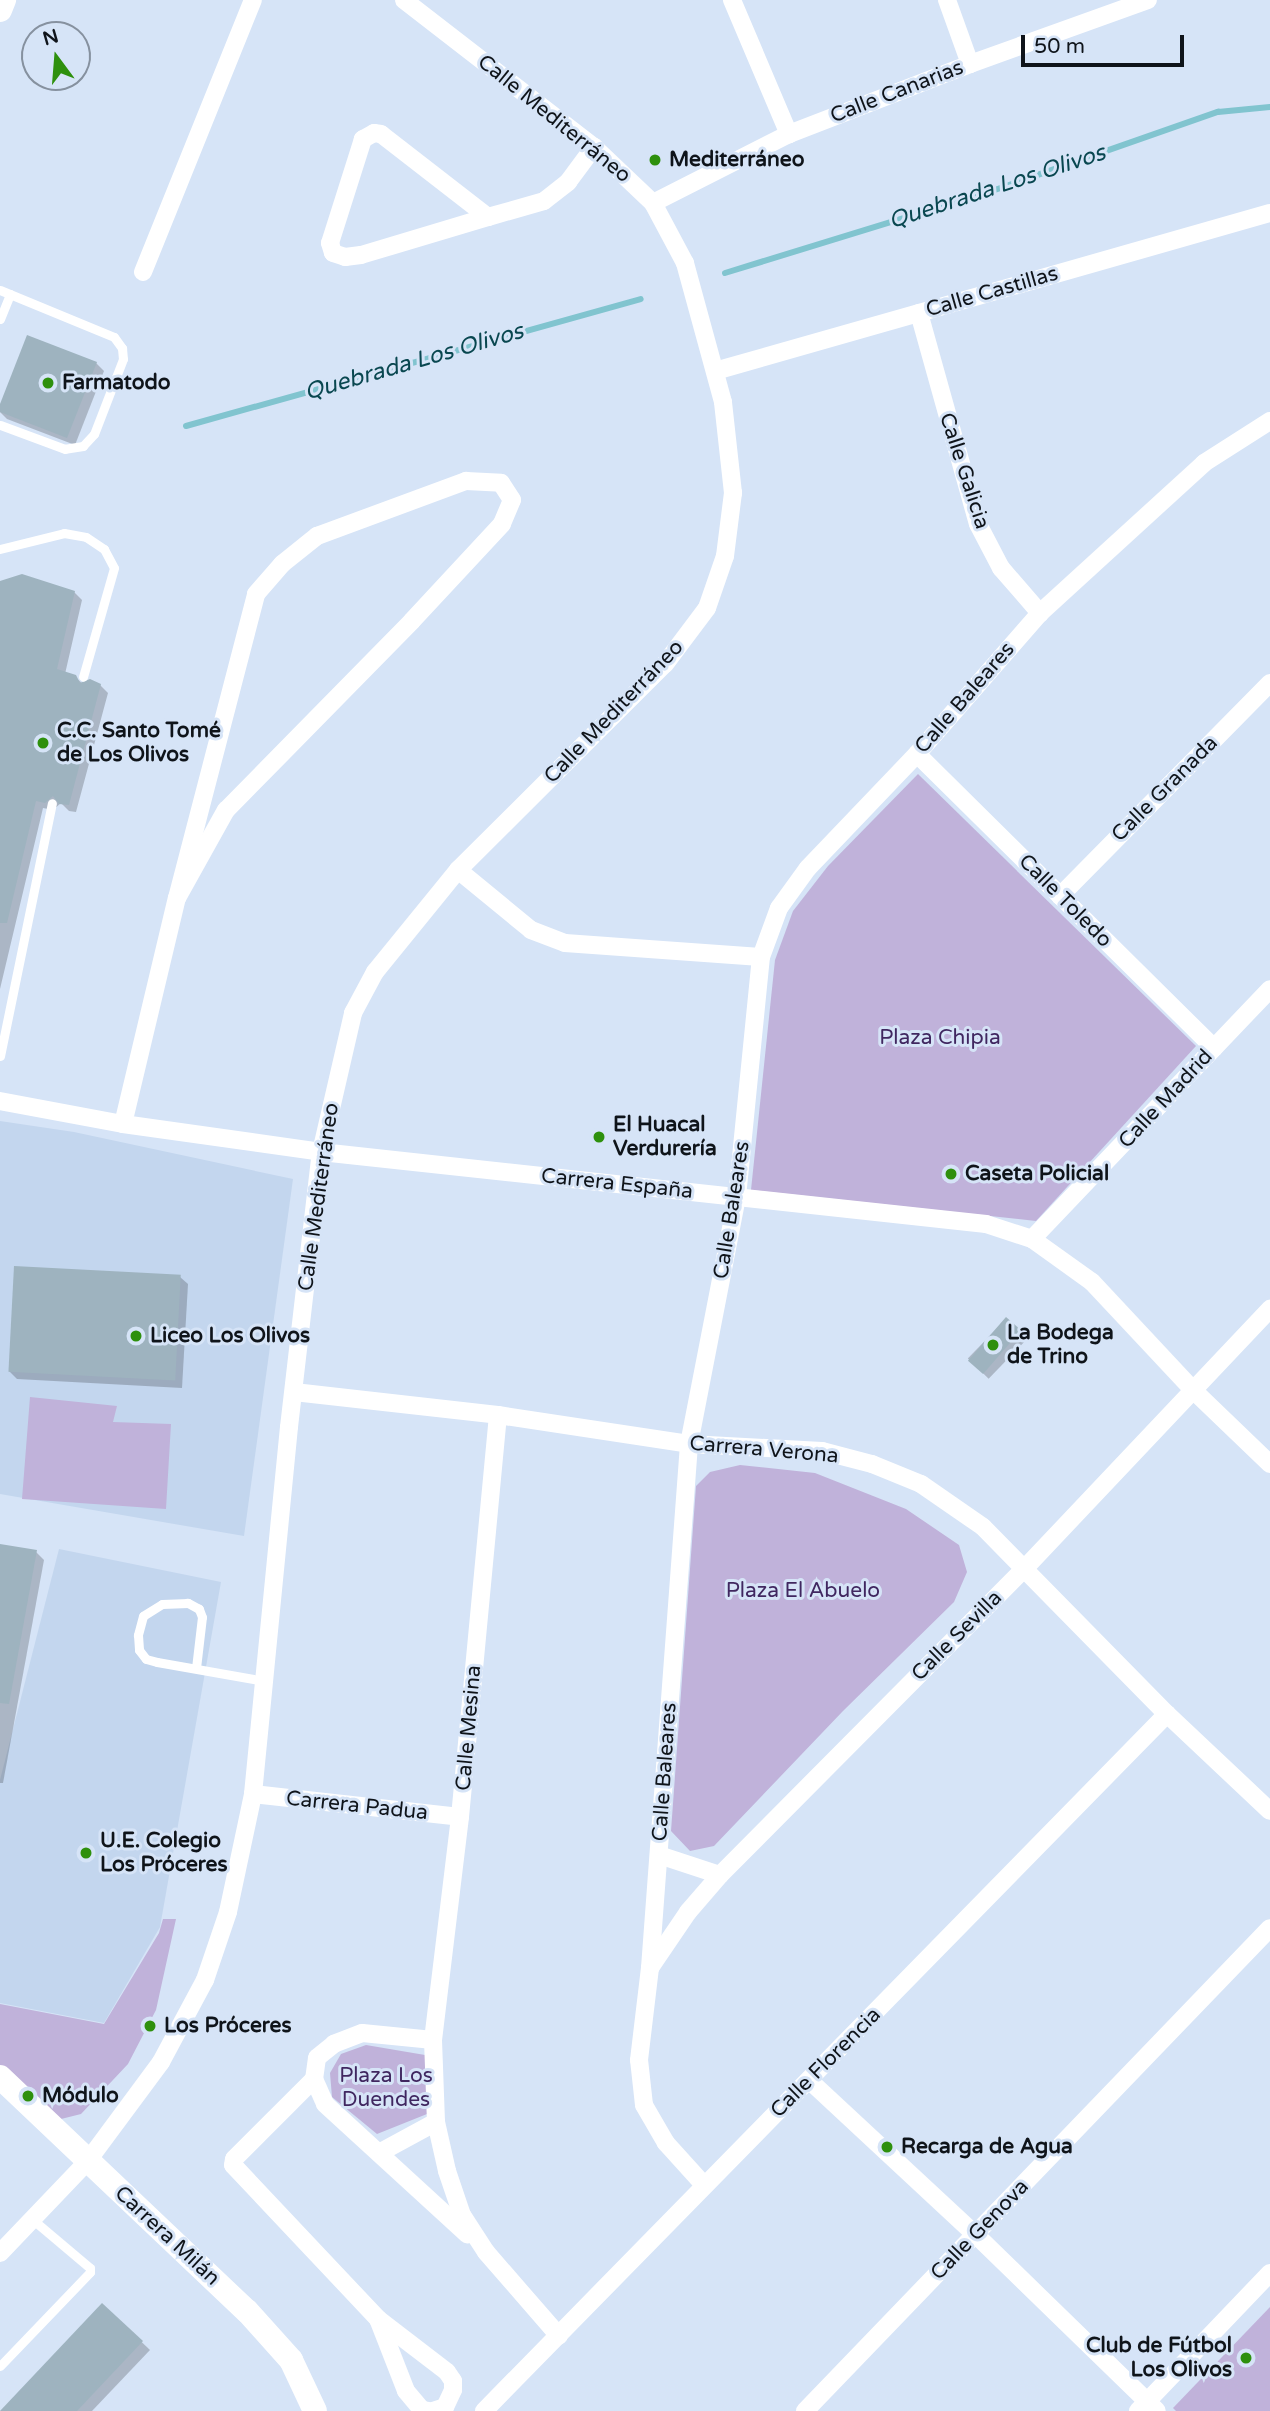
<!DOCTYPE html>
<html>
<head>
<meta charset="utf-8">
<style>
	body { margin:0 }
	#map { position:relative; width:1270px; height:2411px; overflow:hidden; background:#d6e4f7; font-family:"Varela Round",sans-serif }
	div>[style] { position:absolute }
	[style*='--x'] { left:calc(var(--x)*1px); top:calc(var(--y)*1px); width:calc(var(--w)*1px); rotate:calc(var(--a)*1deg) }
	.built>* { inset:0; background:#c3d6ee }
	.green>* { inset:0; background:#c0b2da }
	.shadow>* { inset:0; background:#0003; transform-origin:0 0 }
	.stream>* { height:6px; margin:-3px; padding:0 3px; transform-origin:3px; border-radius:3px; background:#81c4cf }
	.building>* { inset:0; background:#9eb3bf; transform-origin:0 0 }
	.lane>* { height:9px; margin:-4.5px; padding:0 4.5px; transform-origin:4.5px; border-radius:4.5px; background:#fff }
	.street>* { height:18px; margin:-9px; padding:0 9px; transform-origin:9px; border-radius:9px; background:#fff }
	.secondary>* { height:24px; margin:-12px; padding:0 12px; transform-origin:12px; border-radius:12px; background:#fff }
	.dots>* { width:19px; height:19px; translate:-50% -50%; box-sizing:border-box; border:4px solid #d6e4f7; border-radius:50% }
	span { translate:-50% -50%; white-space:nowrap; text-align:center; line-height:1.15; -webkit-text-stroke:6px #d6e4f7; paint-order:stroke }
	.street-label { font-size:21px; color:#0f141a }
	.poi-label { font-size:21px; color:#0f141a; font-weight:700 }
	.left { translate:0 -50%; text-align:left }
	.right { translate:-100% -50%; text-align:right }
	.park-label { font-size:21px; color:#402760 }
	.water-label { font-size:23px; color:#094750; font-style:italic }
	.north { position:absolute; left:21px; top:21px; width:70px; height:70px; box-sizing:border-box; background:#d6e4f7; border:2px solid #86919f; border-radius:50%; rotate:344deg; font-size:19px; font-weight:700; line-height:28px; text-align:center; color:#0f141a }
	.north::after { content:''; display:block; margin:auto; width:24px; height:32px; background:#2e900d; clip-path:polygon(50% 0,100% 100%,50% 72%,0 100%) }
	.scale { position:absolute; left:1021px; top:35px; width:163px; height:32px; box-sizing:border-box; border:4px solid #0f141a; border-top:0; padding-left:9px; font-size:21px; line-height:24px; white-space:nowrap; color:#0f141a; -webkit-text-stroke:5px #d6e4f7; paint-order:stroke }
</style>
</head>
<body>
<div id="map">
	<div class="built">
		<i style="clip-path:polygon(0 1121px,74px 1132px,293px 1179px,244px 1536px,0 1494px)"></i>
		<i style="clip-path:polygon(59px 1549px,221px 1582px,160px 1927px,104px 2023px,0 2003px,0 1780px)"></i>
	</div>
	<div class="green">
		<i style="clip-path:polygon(918px 774px,1196px 1046px,1036px 1221px,751px 1190px,775px 960px,793px 911px,828px 866px)"></i>
		<i style="clip-path:polygon(30px 1397px,117px 1406px,113px 1422px,171px 1424px,166px 1509px,22px 1499px)"></i>
		<i style="clip-path:polygon(740px 1465px,815px 1473px,906px 1509px,959px 1545px,967px 1572px,954px 1602px,843px 1711px,714px 1846px,690px 1851px,671px 1831px,696px 1486px,710px 1472px)"></i>
		<i style="clip-path:polygon(163px 1919px,176px 1919px,156px 2010px,128px 2064px,81px 2114px,57px 2120px,0 2069px,0 2004px,104px 2024px,159px 1933px)"></i>
		<i style="clip-path:polygon(366px 2045px,425px 2055px,427px 2114px,377px 2134px,332px 2097px,330px 2073px,341px 2054px)"></i>
		<i style="clip-path:polygon(1270px 2307px,1270px 2411px,1176px 2411px,1173px 2408px)"></i>
	</div>
	<div class="shadow">
		<i style="clip-path:polygon(96px 363px,104px 371px,75px 445px,7px 419px,0 412px,0 409px)"></i>
		<i style="clip-path:polygon(0 582px,74px 592px,82px 600px,65px 674px,75px 677px,83px 684px,100px 685px,108px 693px,76px 812px,69px 811px,61px 803px,53px 810px,43px 808px,0 989px)"></i>
		<i style="clip-path:polygon(180px 1277px,188px 1284px,182px 1388px,17px 1379px,9px 1371px)"></i>
		<i style="left:1006px;top:1319px;width:29px;height:55px;rotate:44deg"></i>
		<i style="clip-path:polygon(0 1546px,36px 1552px,44px 1560px,3px 1783px,0 1783px)"></i>
		<i style="clip-path:polygon(103px 2305px,150px 2350px,92px 2411px,3px 2411px)"></i>
	</div>
	<div class="stream">
		<i style="--x:725;--y:273;--w:276;--a:-17.1"></i>
		<i style="--x:989;--y:192;--w:243;--a:-19.3"></i>
		<i style="--x:1218;--y:112;--w:52;--a:-5.5"></i>
		<i style="--x:186;--y:426;--w:472;--a:-15.6"></i>
	</div>
	<div class="building">
		<i style="clip-path:polygon(27px 335px,97px 362px,67px 438px,0 412px,0 404px)"></i>
		<i style="clip-path:polygon(22px 574px,75px 591px,57px 669px,76px 675px,80px 683px,90px 679px,101px 684px,69px 805px,59px 804px,53px 796px,45px 803px,36px 801px,7px 923px,0 923px,0 581px)"></i>
		<i style="left:14px;top:1266px;width:167px;height:106px;rotate:3deg"></i>
		<i style="left:1006px;top:1317px;width:20px;height:58px;rotate:41deg"></i>
		<i style="clip-path:polygon(0 1544px,37px 1550px,9px 1704px,0 1703px)"></i>
		<i style="clip-path:polygon(102px 2303px,143px 2341px,77px 2411px,0 2411px)"></i>
	</div>
	<div class="lane">
		<i style="--x:0;--y:290;--w:123;--a:22.4"></i>
		<i style="--x:114;--y:337;--w:14;--a:54"></i>
		<i style="--x:122;--y:348;--w:11;--a:85"></i>
		<i style="--x:123;--y:359;--w:80;--a:111.1"></i>
		<i style="--x:94;--y:434;--w:16;--a:133"></i>
		<i style="--x:83;--y:446;--w:18;--a:171"></i>
		<i style="--x:65;--y:449;--w:69;--a:-159.7"></i>
		<i style="--x:0;--y:319;--w:27;--a:-68"></i>
		<i style="--x:0;--y:549;--w:66;--a:-14"></i>
		<i style="--x:64;--y:533;--w:22;--a:10"></i>
		<i style="--x:86;--y:537;--w:22;--a:34"></i>
		<i style="--x:104;--y:549;--w:21;--a:62"></i>
		<i style="--x:114;--y:568;--w:113;--a:105.9"></i>
		<i style="--x:0;--y:1056;--w:258;--a:-78.4"></i>
		<i style="--x:196;--y:1668;--w:51;--a:-83.3"></i>
		<i style="--x:202;--y:1617;--w:9;--a:-111"></i>
		<i style="--x:199;--y:1609;--w:13;--a:-151"></i>
		<i style="--x:188;--y:1603;--w:26;--a:178"></i>
		<i style="--x:162;--y:1604;--w:22;--a:148"></i>
		<i style="--x:143;--y:1616;--w:20;--a:105"></i>
		<i style="--x:138;--y:1635;--w:15;--a:86"></i>
		<i style="--x:139;--y:1650;--w:11;--a:52"></i>
		<i style="--x:146;--y:1659;--w:11;--a:15"></i>
		<i style="--x:157;--y:1662;--w:110;--a:10"></i>
		<i style="--x:0;--y:2366;--w:130;--a:-46.2"></i>
		<i style="--x:90;--y:2272;--w:4;--a:-90"></i>
		<i style="--x:90;--y:2268;--w:76;--a:-139.8"></i>
	</div>
	<div class="street">
		<i style="--x:732;--y:0;--w:146;--a:67"></i>
		<i style="--x:947;--y:0;--w:68;--a:70.2"></i>
		<i style="--x:653;--y:203;--w:153;--a:-26.9"></i>
		<i style="--x:789;--y:134;--w:194;--a:-21.1"></i>
		<i style="--x:970;--y:64;--w:189;--a:-19.8"></i>
		<i style="--x:488;--y:217;--w:135;--a:-142.2"></i>
		<i style="--x:381;--y:134;--w:7;--a:-172"></i>
		<i style="--x:374;--y:133;--w:13;--a:151"></i>
		<i style="--x:363;--y:139;--w:109;--a:107.6"></i>
		<i style="--x:330;--y:243;--w:10;--a:73"></i>
		<i style="--x:333;--y:253;--w:13;--a:18"></i>
		<i style="--x:345;--y:257;--w:16;--a:-7"></i>
		<i style="--x:361;--y:255;--w:133;--a:-16.7"></i>
		<i style="--x:488;--y:217;--w:58;--a:-15.9"></i>
		<i style="--x:544;--y:201;--w:31;--a:-38"></i>
		<i style="--x:568;--y:182;--w:44;--a:-53.4"></i>
		<i style="--x:143;--y:272;--w:293;--a:-68"></i>
		<i style="--x:919;--y:313;--w:219;--a:74.4"></i>
		<i style="--x:978;--y:524;--w:50;--a:62.4"></i>
		<i style="--x:1001;--y:568;--w:60;--a:49.1"></i>
		<i style="--x:715;--y:371;--w:577;--a:-15.89"></i>
		<i style="--x:917;--y:754;--w:418;--a:44.7"></i>
		<i style="--x:458;--y:870;--w:94;--a:39.4"></i>
		<i style="--x:531;--y:930;--w:36;--a:21"></i>
		<i style="--x:565;--y:943;--w:196;--a:4.1"></i>
		<i style="--x:1060;--y:896;--w:299;--a:-45.4"></i>
		<i style="--x:0;--y:1101;--w:125;--a:10.6"></i>
		<i style="--x:123;--y:1124;--w:200;--a:8"></i>
		<i style="--x:321;--y:1152;--w:669;--a:6.18"></i>
		<i style="--x:986;--y:1224;--w:48;--a:18.1"></i>
		<i style="--x:1032;--y:1239;--w:74;--a:35.6"></i>
		<i style="--x:1092;--y:1282;--w:146;--a:46.9"></i>
		<i style="--x:1192;--y:1389;--w:108;--a:43.9"></i>
		<i style="--x:123;--y:1124;--w:232;--a:-76.6"></i>
		<i style="--x:177;--y:898;--w:314;--a:-75.4"></i>
		<i style="--x:256;--y:594;--w:40;--a:-49"></i>
		<i style="--x:282;--y:564;--w:45;--a:-38.7"></i>
		<i style="--x:317;--y:536;--w:159;--a:-20.3"></i>
		<i style="--x:466;--y:481;--w:35;--a:3"></i>
		<i style="--x:501;--y:483;--w:20;--a:57"></i>
		<i style="--x:512;--y:500;--w:26;--a:113"></i>
		<i style="--x:502;--y:524;--w:132;--a:132.9"></i>
		<i style="--x:412;--y:621;--w:265;--a:134.5"></i>
		<i style="--x:226;--y:810;--w:101;--a:119.1"></i>
		<i style="--x:1032;--y:1239;--w:345;--a:-46.4"></i>
		<i style="--x:294;--y:1392;--w:205;--a:6.4"></i>
		<i style="--x:498;--y:1415;--w:193;--a:8.6"></i>
		<i style="--x:689;--y:1444;--w:133;--a:3"></i>
		<i style="--x:822;--y:1451;--w:52;--a:14.6"></i>
		<i style="--x:872;--y:1464;--w:53;--a:22.2"></i>
		<i style="--x:921;--y:1484;--w:75;--a:34.7"></i>
		<i style="--x:983;--y:1527;--w:262;--a:45.5"></i>
		<i style="--x:1167;--y:1714;--w:141;--a:43.3"></i>
		<i style="--x:498;--y:1415;--w:404;--a:95.4"></i>
		<i style="--x:460;--y:1817;--w:225;--a:96.9"></i>
		<i style="--x:433;--y:2040;--w:82;--a:87.9"></i>
		<i style="--x:436;--y:2122;--w:50;--a:77.3"></i>
		<i style="--x:447;--y:2171;--w:46;--a:71.2"></i>
		<i style="--x:462;--y:2215;--w:44;--a:57"></i>
		<i style="--x:486;--y:2252;--w:111;--a:49"></i>
		<i style="--x:253;--y:1794;--w:208;--a:6.3"></i>
		<i style="--x:659;--y:1855;--w:64;--a:18.2"></i>
		<i style="--x:650;--y:1968;--w:68;--a:-55.8"></i>
		<i style="--x:688;--y:1912;--w:49;--a:-49.1"></i>
		<i style="--x:720;--y:1875;--w:433;--a:-45.2"></i>
		<i style="--x:1025;--y:1568;--w:357;--a:-46.6"></i>
		<i style="--x:433;--y:2040;--w:71;--a:-174.4"></i>
		<i style="--x:362;--y:2033;--w:30;--a:159"></i>
		<i style="--x:334;--y:2044;--w:22;--a:141"></i>
		<i style="--x:317;--y:2058;--w:21;--a:98"></i>
		<i style="--x:314;--y:2079;--w:27;--a:66"></i>
		<i style="--x:325;--y:2104;--w:193;--a:42.5"></i>
		<i style="--x:314;--y:2079;--w:113;--a:135"></i>
		<i style="--x:234;--y:2159;--w:6;--a:99"></i>
		<i style="--x:233;--y:2165;--w:212;--a:46.7"></i>
		<i style="--x:378;--y:2319;--w:87;--a:37.5"></i>
		<i style="--x:447;--y:2372;--w:11;--a:56"></i>
		<i style="--x:453;--y:2381;--w:9;--a:90"></i>
		<i style="--x:453;--y:2390;--w:19;--a:115"></i>
		<i style="--x:445;--y:2407;--w:13;--a:162"></i>
		<i style="--x:810;--y:2081;--w:226;--a:42.9"></i>
		<i style="--x:976;--y:2235;--w:252;--a:44.2"></i>
		<i style="--x:379;--y:2153;--w:65;--a:-28.5"></i>
		<i style="--x:704;--y:2185;--w:57;--a:-132.1"></i>
		<i style="--x:666;--y:2143;--w:44;--a:-120.1"></i>
		<i style="--x:644;--y:2105;--w:45;--a:-96.3"></i>
		<i style="--x:639;--y:2060;--w:93;--a:-83.2"></i>
		<i style="--x:650;--y:1968;--w:525;--a:-85.74"></i>
		<i style="--x:689;--y:1444;--w:252;--a:-79"></i>
		<i style="--x:737;--y:1197;--w:241;--a:-84.3"></i>
		<i style="--x:761;--y:957;--w:52;--a:-69.8"></i>
		<i style="--x:779;--y:908;--w:49;--a:-54.1"></i>
		<i style="--x:808;--y:868;--w:158;--a:-46.3"></i>
		<i style="--x:917;--y:754;--w:187;--a:-48.9"></i>
		<i style="--x:1040;--y:613;--w:222;--a:-42.4"></i>
		<i style="--x:1204;--y:463;--w:78;--a:-32.5"></i>
		<i style="--x:0;--y:2253;--w:126;--a:-46.3"></i>
		<i style="--x:87;--y:2162;--w:124;--a:-53.5"></i>
		<i style="--x:161;--y:2062;--w:93;--a:-61.8"></i>
		<i style="--x:205;--y:1980;--w:72;--a:-71.3"></i>
		<i style="--x:228;--y:1912;--w:121;--a:-78"></i>
		<i style="--x:253;--y:1794;--w:369;--a:-84.4"></i>
		<i style="--x:289;--y:1427;--w:277;--a:-83.4"></i>
		<i style="--x:321;--y:1152;--w:143;--a:-77"></i>
		<i style="--x:353;--y:1013;--w:47;--a:-61.8"></i>
		<i style="--x:375;--y:972;--w:132;--a:-50.9"></i>
		<i style="--x:458;--y:870;--w:292;--a:-44.9"></i>
		<i style="--x:665;--y:664;--w:70;--a:-53.1"></i>
		<i style="--x:707;--y:608;--w:55;--a:-70.9"></i>
		<i style="--x:725;--y:556;--w:64;--a:-82.8"></i>
		<i style="--x:733;--y:493;--w:92;--a:-96.3"></i>
		<i style="--x:723;--y:402;--w:144;--a:-105.3"></i>
		<i style="--x:685;--y:263;--w:68;--a:-118.1"></i>
		<i style="--x:653;--y:203;--w:81;--a:-136.5"></i>
		<i style="--x:594;--y:147;--w:240;--a:-142.3"></i>
		<i style="--x:378;--y:2319;--w:77;--a:68.7"></i>
		<i style="--x:406;--y:2391;--w:25;--a:50"></i>
		<i style="--x:422;--y:2410;--w:6;--a:9"></i>
		<i style="--x:484;--y:2411;--w:976;--a:-45.58"></i>
		<i style="--x:805;--y:2411;--w:670;--a:-46.09"></i>
		<i style="--x:1138;--y:2411;--w:191;--a:-46.3"></i>
	</div>
	<div class="secondary">
		<i style="--x:0;--y:10;--w:11;--a:-68"></i>
		<i style="--x:0;--y:2077;--w:340;--a:43.5"></i>
		<i style="--x:247;--y:2311;--w:66;--a:48.1"></i>
		<i style="--x:291;--y:2360;--w:56;--a:64.8"></i>
	</div>
	<div class="dots">
		<i style="left:655px;top:160px;background:#2e900d"></i>
		<i style="left:48px;top:383px;background:#2e900d"></i>
		<i style="left:43px;top:743px;background:#2e900d"></i>
		<i style="left:599px;top:1137px;background:#2e900d"></i>
		<i style="left:951px;top:1174px;background:#2e900d"></i>
		<i style="left:136px;top:1336px;background:#2e900d"></i>
		<i style="left:993px;top:1345px;background:#2e900d"></i>
		<i style="left:86px;top:1853px;background:#2e900d"></i>
		<i style="left:150px;top:2026px;background:#2e900d"></i>
		<i style="left:28px;top:2096px;background:#2e900d"></i>
		<i style="left:887px;top:2147px;background:#2e900d"></i>
		<i style="left:1246px;top:2358px;background:#2e900d"></i>
	</div>
	<div class="street-label">
		<span style="left:897px;top:92px;rotate:-21deg">Calle Canarias</span>
		<span style="left:554px;top:119px;rotate:39deg">Calle Mediterráneo</span>
		<span style="left:992px;top:292px;rotate:-16deg">Calle Castillas</span>
		<span style="left:964px;top:471px;rotate:72deg">Calle Galicia</span>
		<span style="left:965px;top:698px;rotate:-49deg">Calle Baleares</span>
		<span style="left:614px;top:712px;rotate:-46deg">Calle Mediterráneo</span>
		<span style="left:1165px;top:789px;rotate:-45deg">Calle Granada</span>
		<span style="left:1065px;top:901px;rotate:45deg">Calle Toledo</span>
		<span style="left:1166px;top:1099px;rotate:-47deg">Calle Madrid</span>
		<span style="left:617px;top:1184px;rotate:6deg">Carrera España</span>
		<span style="left:319px;top:1197px;rotate:-82deg">Calle Mediterráneo</span>
		<span style="left:732px;top:1210px;rotate:-81deg">Calle Baleares</span>
		<span style="left:764px;top:1450px;rotate:5deg">Carrera Verona</span>
		<span style="left:957px;top:1636px;rotate:-45deg">Calle Sevilla</span>
		<span style="left:469px;top:1728px;rotate:-85deg">Calle Mesina</span>
		<span style="left:665px;top:1772px;rotate:-86deg">Calle Baleares</span>
		<span style="left:357px;top:1806px;rotate:6deg">Carrera Padua</span>
		<span style="left:826px;top:2063px;rotate:-45deg">Calle Florencia</span>
		<span style="left:980px;top:2230px;rotate:-46deg">Calle Genova</span>
		<span style="left:167px;top:2236px;rotate:43deg">Carrera Milán</span>
	</div>
	<div class="poi-label">
		<span class="left" style="left:669px;top:160px">Mediterráneo</span>
		<span class="left" style="left:62px;top:383px">Farmatodo</span>
		<span class="left" style="left:57px;top:743px">C.C. Santo Tomé<br>de Los Olivos</span>
		<span class="left" style="left:613px;top:1137px">El Huacal<br>Verdurería</span>
		<span class="left" style="left:965px;top:1174px">Caseta Policial</span>
		<span class="left" style="left:1007px;top:1345px">La Bodega<br>de Trino</span>
		<span class="left" style="left:150px;top:1336px">Liceo Los Olivos</span>
		<span class="left" style="left:100px;top:1853px">U.E. Colegio<br>Los Próceres</span>
		<span class="left" style="left:164px;top:2026px">Los Próceres</span>
		<span class="left" style="left:42px;top:2096px">Módulo</span>
		<span class="left" style="left:901px;top:2147px">Recarga de Agua</span>
		<span class="right" style="left:1232px;top:2358px">Club de Fútbol<br>Los Olivos</span>
	</div>
	<div class="park-label">
		<span style="left:940px;top:1038px">Plaza Chipia</span>
		<span style="left:803px;top:1591px">Plaza El Abuelo</span>
		<span style="left:386px;top:2088px">Plaza Los<br>Duendes</span>
	</div>
	<div class="water-label">
		<span style="left:997px;top:187px;rotate:-18deg">Quebrada Los Olivos</span>
		<span style="left:414px;top:362px;rotate:-16deg">Quebrada Los Olivos</span>
	</div>
	<div class="north">N</div>
	<div class="scale">50 m</div>
</div>
</body>
</html>
